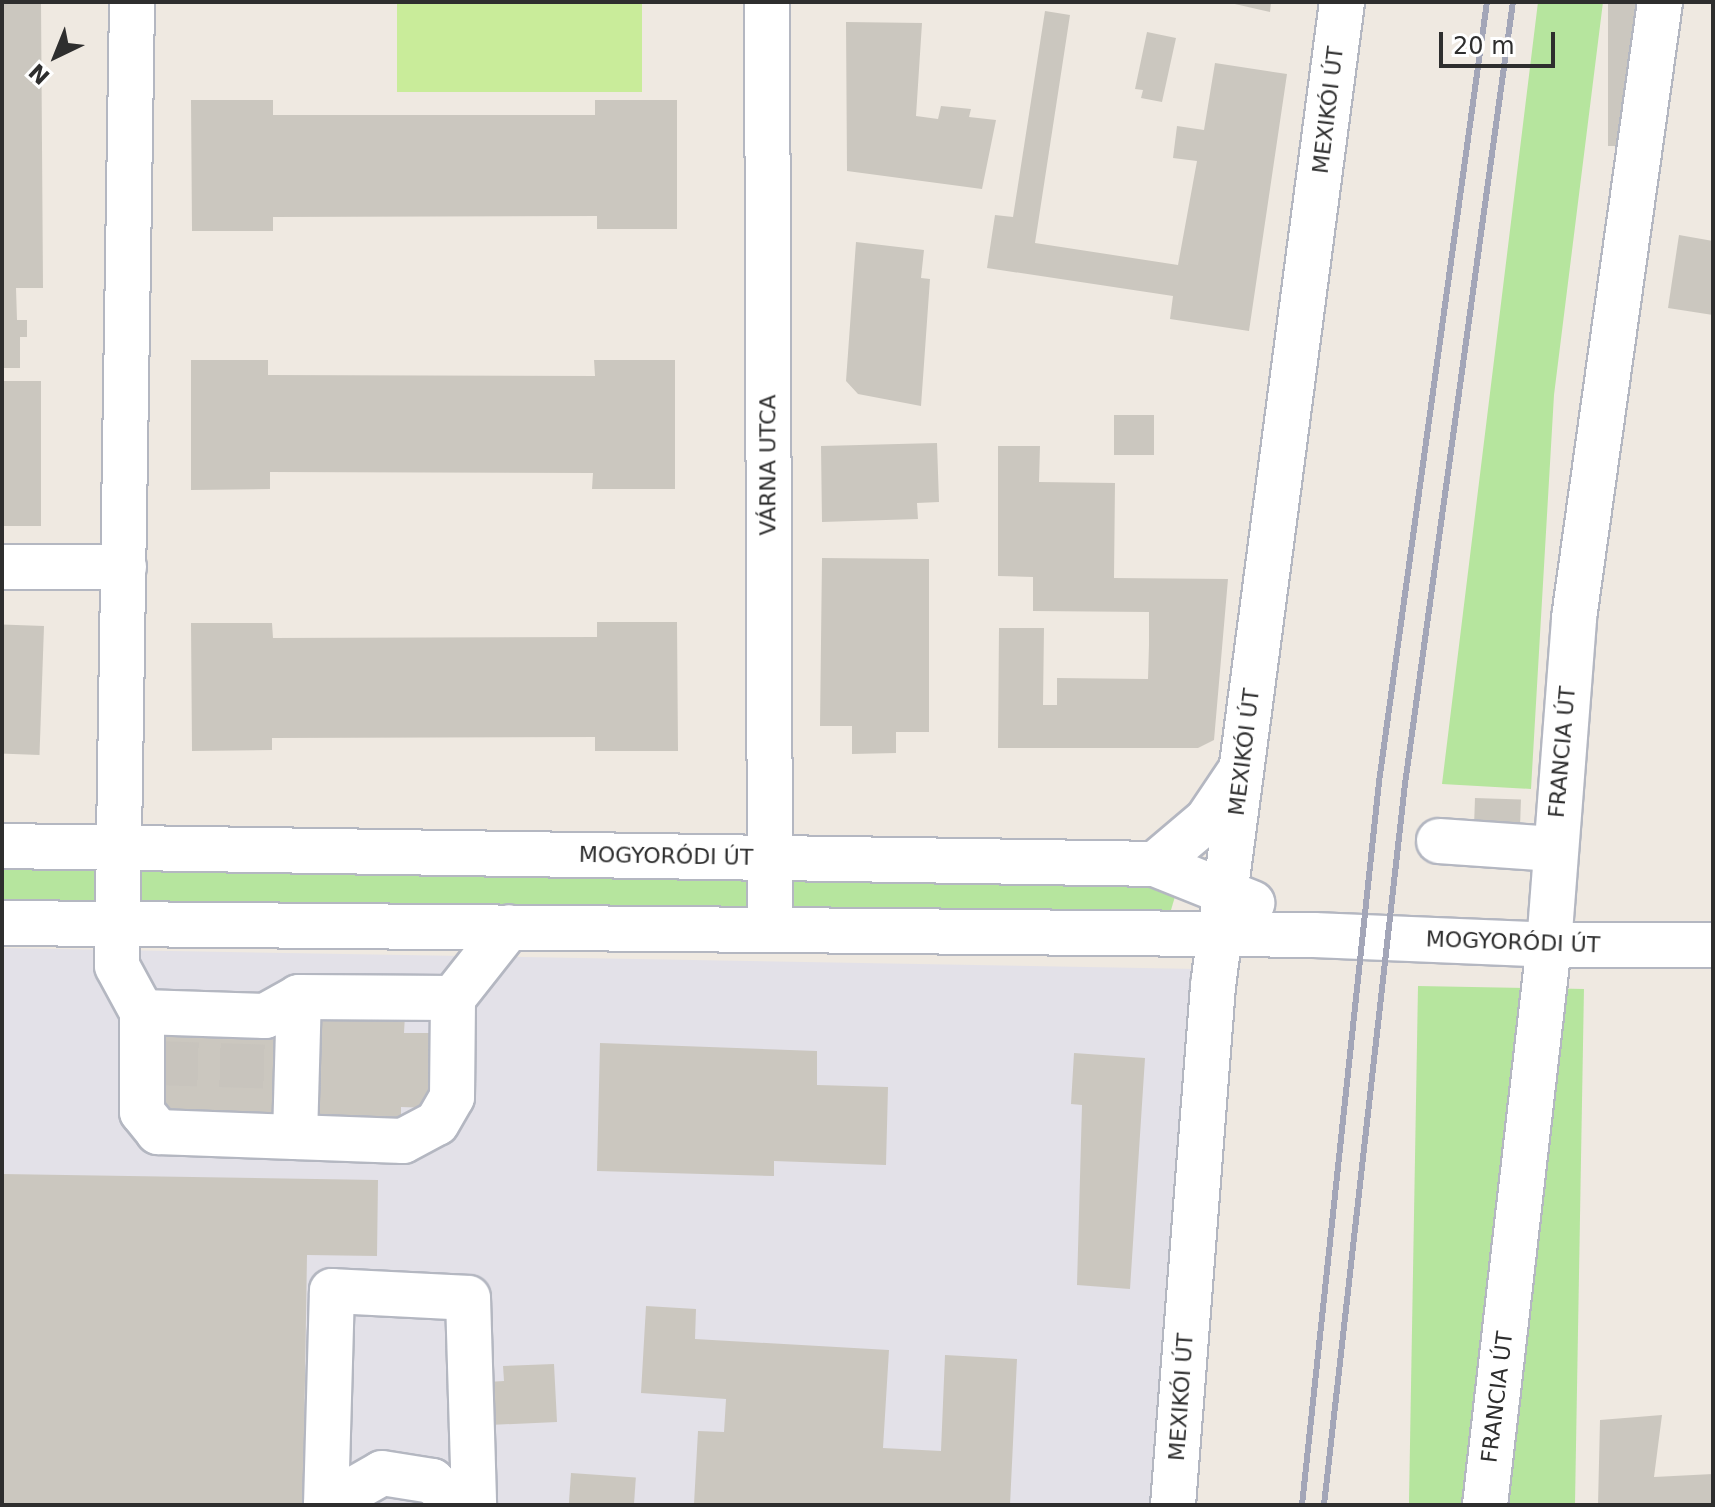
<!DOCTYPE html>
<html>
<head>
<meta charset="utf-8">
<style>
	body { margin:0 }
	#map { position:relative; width:1715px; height:1507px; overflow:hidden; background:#efe9e1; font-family:"DejaVu Sans",sans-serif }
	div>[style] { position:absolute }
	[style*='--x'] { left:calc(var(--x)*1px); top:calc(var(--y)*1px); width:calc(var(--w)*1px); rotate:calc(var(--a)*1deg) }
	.industrial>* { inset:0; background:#e3e1e8; transform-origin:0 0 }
	.green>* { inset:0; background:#b6e59e; transform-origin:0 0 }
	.pitch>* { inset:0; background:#c9ec9a; transform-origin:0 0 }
	.building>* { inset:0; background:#cbc7bf; transform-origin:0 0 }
	.minor-tunnel>* { height:44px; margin-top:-22px; transform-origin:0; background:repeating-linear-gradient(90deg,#c8c4bd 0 44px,transparent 0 66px) }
	.roads { filter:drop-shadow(2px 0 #b4b7c1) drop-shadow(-2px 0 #b4b7c1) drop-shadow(0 2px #b4b7c1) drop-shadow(0 -2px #b4b7c1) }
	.minor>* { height:44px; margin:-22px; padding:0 22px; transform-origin:22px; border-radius:22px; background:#fff }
	.rail>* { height:6px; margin:-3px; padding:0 3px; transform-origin:3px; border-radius:3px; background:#a3a6b8 }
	span { translate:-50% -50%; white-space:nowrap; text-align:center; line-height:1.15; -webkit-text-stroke:8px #fff; paint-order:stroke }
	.street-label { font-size:22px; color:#2e2e2e }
	.frame { position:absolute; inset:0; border:4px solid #2e2e2e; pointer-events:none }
	.north { position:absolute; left:16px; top:16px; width:80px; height:80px; -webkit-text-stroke:6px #fff; paint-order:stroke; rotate:223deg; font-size:22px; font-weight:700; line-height:32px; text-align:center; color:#2e2e2e }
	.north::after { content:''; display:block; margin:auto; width:28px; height:36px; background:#2e2e2e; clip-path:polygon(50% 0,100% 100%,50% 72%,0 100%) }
	.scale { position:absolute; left:1439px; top:32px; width:116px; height:36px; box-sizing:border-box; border:4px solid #2e2e2e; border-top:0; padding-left:10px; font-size:24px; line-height:28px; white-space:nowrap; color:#2e2e2e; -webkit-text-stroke:6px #fff; paint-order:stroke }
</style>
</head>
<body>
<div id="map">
	<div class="industrial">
		<i style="left:2px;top:948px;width:1197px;height:557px;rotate:1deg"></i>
	</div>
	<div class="green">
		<i style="clip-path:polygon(1538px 2px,1603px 2px,1554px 395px,1531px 789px,1442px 784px)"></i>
		<i style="clip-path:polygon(2px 846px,1155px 864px,1176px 893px,1164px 934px,2px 923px)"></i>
		<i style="left:1418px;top:986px;width:166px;height:524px;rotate:1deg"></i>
	</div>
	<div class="pitch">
		<i style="left:397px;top:2px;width:245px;height:90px"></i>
	</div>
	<div class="building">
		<i style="clip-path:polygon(2px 2px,41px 2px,43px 288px,16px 288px,17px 320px,27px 320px,27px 337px,20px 337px,20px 368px,2px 368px)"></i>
		<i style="clip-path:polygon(1226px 2px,1271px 2px,1270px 12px)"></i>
		<i style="left:1608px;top:2px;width:33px;height:144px"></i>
		<i style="clip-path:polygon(1045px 11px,1070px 15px,1035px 243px,1178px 265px,1197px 161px,1173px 158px,1177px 126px,1204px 130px,1215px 63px,1287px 74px,1249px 331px,1170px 319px,1173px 296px,987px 268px,995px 215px,1013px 217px)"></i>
		<i style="clip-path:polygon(846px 22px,922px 23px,916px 116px,938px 119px,941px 106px,971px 109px,969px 117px,996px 120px,982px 189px,847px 171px)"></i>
		<i style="clip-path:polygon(1147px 32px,1176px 38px,1162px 102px,1141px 98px,1143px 90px,1135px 89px)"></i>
		<i style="clip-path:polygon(191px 100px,273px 100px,273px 115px,595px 115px,595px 100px,677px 100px,677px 229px,597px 229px,597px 216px,273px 217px,273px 231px,192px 231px)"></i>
		<i style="clip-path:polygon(1679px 235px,1713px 241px,1713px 315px,1668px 308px)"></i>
		<i style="clip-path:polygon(856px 242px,924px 250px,921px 278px,930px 279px,921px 406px,858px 394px,846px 381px)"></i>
		<i style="clip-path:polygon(191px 360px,268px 360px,268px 375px,595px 376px,594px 360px,675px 360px,675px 489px,592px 489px,593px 473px,270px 472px,270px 489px,191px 490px)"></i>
		<i style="left:2px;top:381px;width:39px;height:145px"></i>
		<i style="left:1114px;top:415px;width:40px;height:40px"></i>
		<i style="clip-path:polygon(937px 443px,939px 502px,917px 503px,918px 519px,822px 522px,821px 446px)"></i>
		<i style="clip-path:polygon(998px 446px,1040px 446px,1039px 482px,1115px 483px,1114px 578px,1228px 579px,1214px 740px,1198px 748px,998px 748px,999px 628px,1044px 628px,1043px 705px,1057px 705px,1057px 678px,1148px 679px,1149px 645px,1149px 612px,1033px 611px,1033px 577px,998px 576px)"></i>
		<i style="clip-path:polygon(822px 558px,929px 559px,929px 732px,896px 732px,896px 753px,852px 754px,852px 726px,820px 726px)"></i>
		<i style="clip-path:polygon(597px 622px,677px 622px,678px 751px,595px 751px,595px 737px,272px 738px,272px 750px,192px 751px,191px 623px,272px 623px,273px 638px,597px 637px)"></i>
		<i style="left:44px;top:626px;width:129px;height:42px;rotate:92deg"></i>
		<i style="left:1475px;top:798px;width:46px;height:32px;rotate:2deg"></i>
		<i style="clip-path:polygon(323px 1013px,405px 1015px,404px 1033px,431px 1033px,429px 1108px,401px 1107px,401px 1125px,318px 1122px,319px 1078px,304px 1078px,312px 1019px,322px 1020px)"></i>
		<i style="left:156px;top:1015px;width:125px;height:97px;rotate:2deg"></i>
		<i style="clip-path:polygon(600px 1043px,817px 1051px,817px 1085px,888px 1087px,886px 1165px,774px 1161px,774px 1176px,597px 1171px)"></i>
		<i style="clip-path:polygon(1074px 1053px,1145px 1058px,1130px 1289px,1077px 1285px,1082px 1105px,1071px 1104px)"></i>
		<i style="clip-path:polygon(2px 1174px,378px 1180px,377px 1256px,307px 1255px,303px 1505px,2px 1505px)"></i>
		<i style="clip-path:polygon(646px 1306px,696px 1309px,695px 1339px,889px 1350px,883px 1448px,941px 1451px,945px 1355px,1017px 1359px,1010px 1505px,694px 1504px,698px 1431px,724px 1432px,726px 1399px,641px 1393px)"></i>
		<i style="clip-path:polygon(554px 1364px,557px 1422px,489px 1425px,487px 1382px,504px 1381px,503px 1366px)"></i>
		<i style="clip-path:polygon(1662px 1415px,1654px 1477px,1713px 1474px,1713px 1505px,1598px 1505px,1600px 1420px)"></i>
		<i style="left:571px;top:1473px;width:65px;height:32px;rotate:4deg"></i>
	</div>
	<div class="minor-tunnel">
		<i style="--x:154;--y:1063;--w:125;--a:1.8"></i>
	</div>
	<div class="roads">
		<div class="minor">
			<i style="--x:132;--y:2;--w:964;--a:90.89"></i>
			<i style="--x:117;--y:966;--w:52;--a:61.5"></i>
			<i style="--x:142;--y:1012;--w:123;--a:1.9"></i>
			<i style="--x:265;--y:1016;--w:39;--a:-29"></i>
			<i style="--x:299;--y:997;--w:154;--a:0.4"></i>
			<i style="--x:767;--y:2;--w:927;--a:89.81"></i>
			<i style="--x:2;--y:567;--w:122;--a:0"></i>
			<i style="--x:1439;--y:841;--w:115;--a:4"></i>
			<i style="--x:2;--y:846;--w:1153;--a:0.89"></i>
			<i style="--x:1155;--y:864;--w:105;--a:21.9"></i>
			<i style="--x:1155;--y:864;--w:68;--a:-40.2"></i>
			<i style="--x:1207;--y:820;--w:55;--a:-56"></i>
			<i style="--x:2;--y:923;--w:1312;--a:0.52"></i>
			<i style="--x:1314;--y:935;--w:235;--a:2.4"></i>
			<i style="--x:1549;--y:945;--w:164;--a:0"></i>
			<i style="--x:142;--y:1012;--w:100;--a:90"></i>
			<i style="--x:142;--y:1112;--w:26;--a:51"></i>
			<i style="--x:158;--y:1132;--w:245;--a:2.1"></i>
			<i style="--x:403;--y:1141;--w:38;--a:-28"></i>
			<i style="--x:437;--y:1123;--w:30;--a:-60"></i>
			<i style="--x:452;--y:1097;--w:99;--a:-89.4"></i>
			<i style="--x:453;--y:998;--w:90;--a:-51.7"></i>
			<i style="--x:295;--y:1137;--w:140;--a:-88.4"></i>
			<i style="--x:326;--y:1505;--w:214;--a:-88.4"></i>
			<i style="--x:332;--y:1291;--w:136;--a:2.9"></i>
			<i style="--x:468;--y:1298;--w:207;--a:88.3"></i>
			<i style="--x:326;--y:1505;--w:64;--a:-29.7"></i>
			<i style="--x:382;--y:1473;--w:51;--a:9.1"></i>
			<i style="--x:432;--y:1481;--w:36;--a:42"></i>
			<i style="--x:1173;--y:1505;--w:521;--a:-85.59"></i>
			<i style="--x:1213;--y:986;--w:992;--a:-82.53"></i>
			<i style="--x:1485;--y:1505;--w:564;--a:-83.48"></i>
			<i style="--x:1549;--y:945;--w:328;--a:-85.6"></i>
			<i style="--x:1574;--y:618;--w:622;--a:-82.05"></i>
		</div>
	</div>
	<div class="rail">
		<i style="--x:1302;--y:1505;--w:727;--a:-83.92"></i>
		<i style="--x:1379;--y:782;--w:787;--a:-82.12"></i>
		<i style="--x:1324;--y:1505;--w:726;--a:-83.59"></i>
		<i style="--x:1405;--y:784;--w:789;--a:-82.14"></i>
	</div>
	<div class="street-label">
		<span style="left:1328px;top:110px;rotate:-83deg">MEXIKÓI ÚT</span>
		<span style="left:768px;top:465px;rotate:-90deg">VÁRNA UTCA</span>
		<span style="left:1244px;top:752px;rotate:-83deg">MEXIKÓI ÚT</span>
		<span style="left:1562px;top:752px;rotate:-85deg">FRANCIA ÚT</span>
		<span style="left:666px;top:856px;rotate:1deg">MOGYORÓDI ÚT</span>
		<span style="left:1513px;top:942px;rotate:2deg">MOGYORÓDI ÚT</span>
		<span style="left:1181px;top:1397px;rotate:-86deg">MEXIKÓI ÚT</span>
		<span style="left:1497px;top:1397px;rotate:-83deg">FRANCIA ÚT</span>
	</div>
	<div class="frame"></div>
	<div class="north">N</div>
	<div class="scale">20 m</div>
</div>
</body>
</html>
